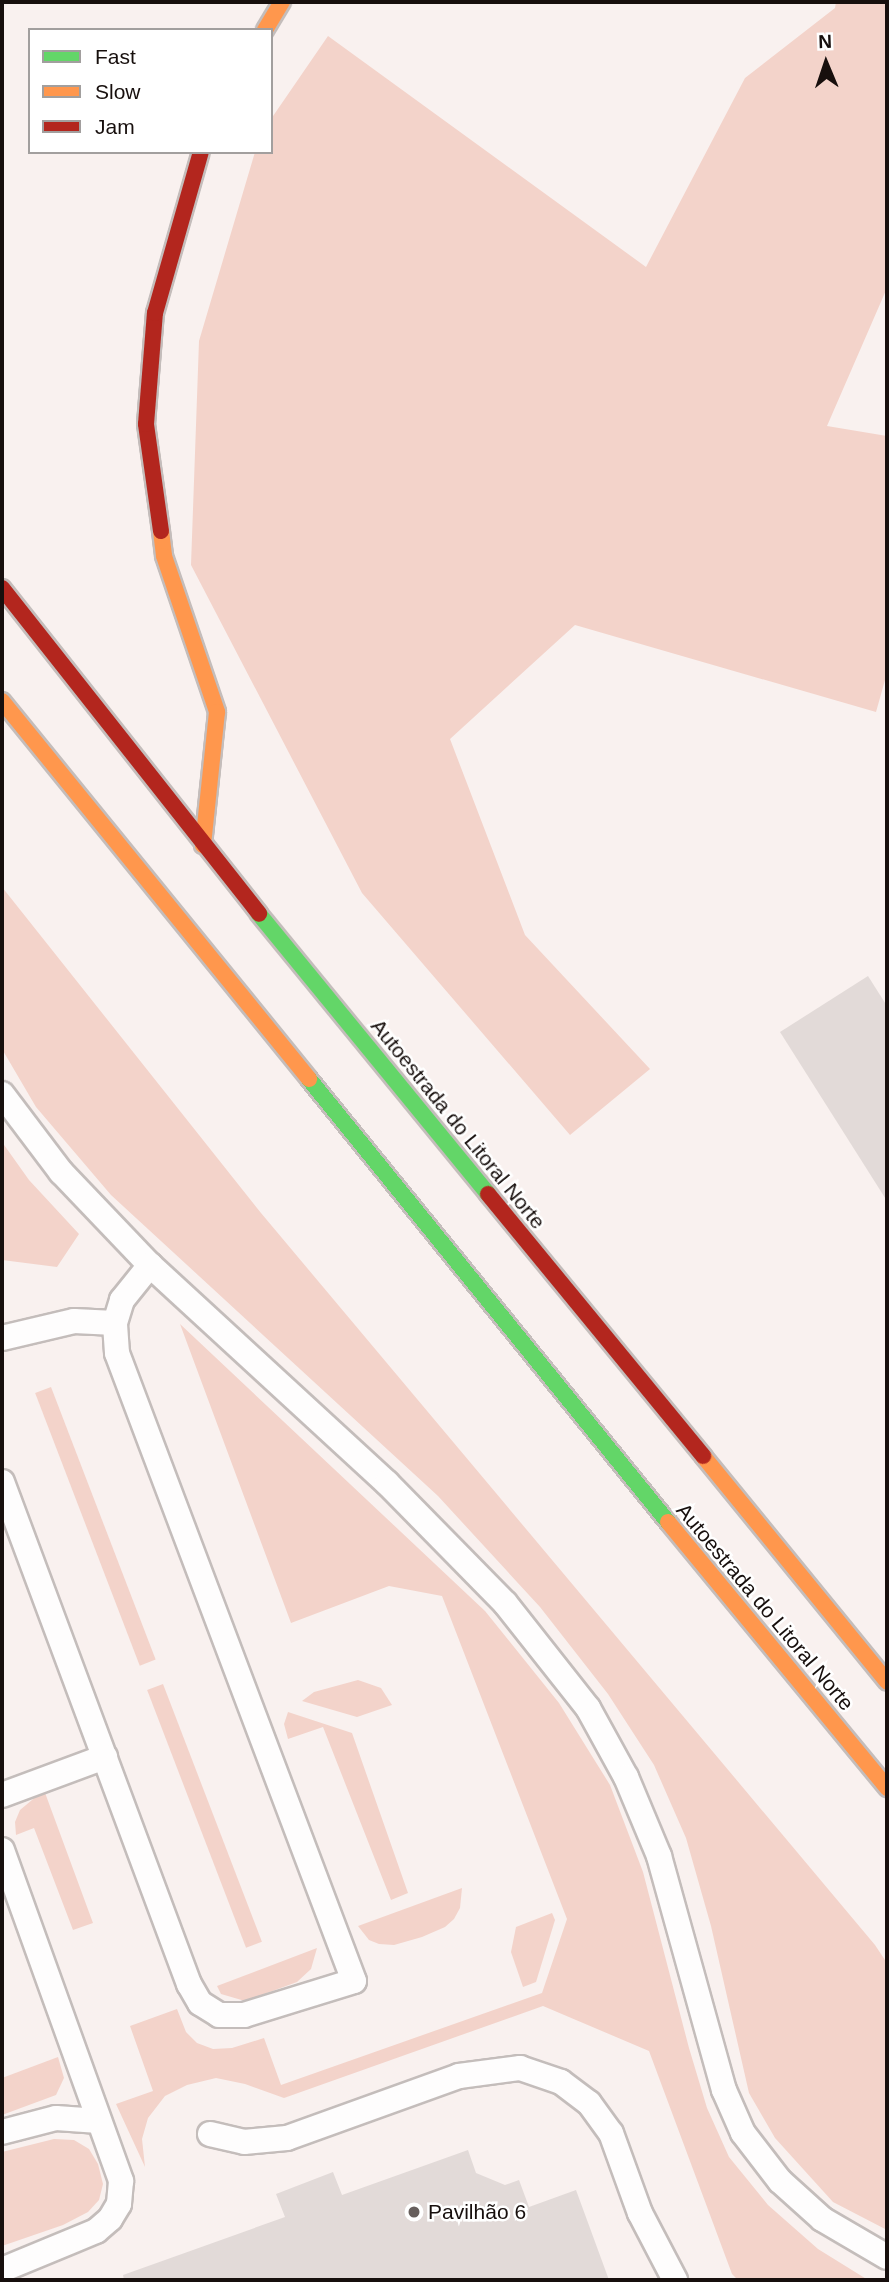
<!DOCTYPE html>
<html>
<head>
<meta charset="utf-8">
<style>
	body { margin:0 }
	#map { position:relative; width:889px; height:2282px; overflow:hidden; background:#f9f1ef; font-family:Helvetica,sans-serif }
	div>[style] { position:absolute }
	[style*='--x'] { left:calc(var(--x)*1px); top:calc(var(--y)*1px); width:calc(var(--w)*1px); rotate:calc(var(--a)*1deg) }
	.green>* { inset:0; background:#f3d3ca; transform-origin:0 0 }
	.building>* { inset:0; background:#e2dad8 }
	.roads { filter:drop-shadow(2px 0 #c4bdbb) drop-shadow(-2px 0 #c4bdbb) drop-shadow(0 2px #c4bdbb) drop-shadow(0 -2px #c4bdbb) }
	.lane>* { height:24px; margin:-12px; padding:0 12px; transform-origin:12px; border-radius:12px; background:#fefdfd }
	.fast>* { height:16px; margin:-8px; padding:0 8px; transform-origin:8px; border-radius:8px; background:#63d668 }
	.slow>* { height:16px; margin:-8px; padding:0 8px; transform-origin:8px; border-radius:8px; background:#ff974d }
	.jam>* { height:16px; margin:-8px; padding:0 8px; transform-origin:8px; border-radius:8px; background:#b3261e }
	.dots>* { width:19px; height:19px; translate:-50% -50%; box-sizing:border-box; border:4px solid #fff; border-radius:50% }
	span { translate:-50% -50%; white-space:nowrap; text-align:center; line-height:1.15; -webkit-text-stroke:5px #fff; paint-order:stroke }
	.street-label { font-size:21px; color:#170f0d }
	.poi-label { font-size:21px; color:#170f0d }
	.left { translate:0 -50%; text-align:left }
	.frame { position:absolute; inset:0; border:4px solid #170f0d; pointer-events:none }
	.legend { position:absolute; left:28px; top:28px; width:245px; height:126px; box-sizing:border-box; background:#fff; border:2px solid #a29f9e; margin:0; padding:9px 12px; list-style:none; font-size:21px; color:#170f0d }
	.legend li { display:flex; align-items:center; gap:14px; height:35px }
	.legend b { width:35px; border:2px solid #a29f9e }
	.north { position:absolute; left:791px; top:28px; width:70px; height:70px; -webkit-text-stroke:5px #fff; paint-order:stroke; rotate:358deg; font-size:19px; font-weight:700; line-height:28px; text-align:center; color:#170f0d }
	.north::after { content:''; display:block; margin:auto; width:24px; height:32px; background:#170f0d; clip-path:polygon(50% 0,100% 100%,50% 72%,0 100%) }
</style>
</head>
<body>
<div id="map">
	<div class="green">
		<i style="clip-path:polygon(836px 2px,887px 2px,887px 288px,827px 426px,887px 436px,887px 673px,876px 712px,575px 625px,450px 739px,525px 935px,650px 1069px,570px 1135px,362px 893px,191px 565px,199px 341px,255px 152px,271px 152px,271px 119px,328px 36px,646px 267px,745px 78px,835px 8px)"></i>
		<i style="clip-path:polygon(2px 887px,261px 1213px,875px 1945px,887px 1963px,887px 2230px,833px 2202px,775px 2138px,749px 2093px,711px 1926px,686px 1838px,654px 1765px,608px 1694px,540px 1607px,438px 1496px,111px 1195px,36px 1107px,2px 1049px)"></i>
		<i style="clip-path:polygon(2px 1142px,29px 1180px,79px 1234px,57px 1267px,2px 1260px)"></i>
		<i style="clip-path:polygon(180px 1324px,485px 1611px,559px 1703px,610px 1785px,643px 1872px,689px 2048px,707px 2108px,729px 2157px,768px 2205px,818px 2249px,868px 2280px,738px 2280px,732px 2274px,649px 2051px,543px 2006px,284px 2098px,245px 2084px,216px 2078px,187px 2085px,165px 2096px,148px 2118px,142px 2139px,145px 2167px,116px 2104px,153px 2091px,130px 2026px,177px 2009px,186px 2032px,197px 2043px,213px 2049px,232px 2048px,264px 2038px,281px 2085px,542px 1993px,567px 1919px,442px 1596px,389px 1586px,291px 1623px)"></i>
		<i style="left:51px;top:1387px;width:292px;height:17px;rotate:69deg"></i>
		<i style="clip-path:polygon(358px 1680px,381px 1688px,392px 1705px,357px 1717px,302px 1701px,314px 1692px)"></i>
		<i style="left:163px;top:1684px;width:276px;height:17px;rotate:69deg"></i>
		<i style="clip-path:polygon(288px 1712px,352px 1733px,408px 1893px,391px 1900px,323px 1727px,288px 1739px,284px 1724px)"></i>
		<i style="clip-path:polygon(44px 1790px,93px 1923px,73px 1930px,34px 1828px,16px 1835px,15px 1822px,20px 1810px)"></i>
		<i style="clip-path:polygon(462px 1888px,460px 1908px,454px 1919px,445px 1927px,422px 1937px,394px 1945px,379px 1944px,369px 1940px,358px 1926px)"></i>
		<i style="clip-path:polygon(552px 1913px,555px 1920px,536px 1982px,523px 1987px,511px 1952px,516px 1927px)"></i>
		<i style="clip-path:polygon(317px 1948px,311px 1969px,297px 1982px,245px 2001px,221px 1994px,217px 1986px)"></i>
		<i style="clip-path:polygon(58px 2057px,64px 2078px,56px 2095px,2px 2115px,2px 2078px)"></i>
		<i style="clip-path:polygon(54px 2139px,74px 2140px,89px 2149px,98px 2164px,103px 2184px,99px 2200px,88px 2212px,63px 2225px,2px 2246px,2px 2152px)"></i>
	</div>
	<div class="building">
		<i style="clip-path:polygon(868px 976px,887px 1006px,887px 1201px,780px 1032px)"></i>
		<i style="clip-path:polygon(468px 2150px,476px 2173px,505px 2185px,519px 2180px,529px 2207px,576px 2190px,609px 2280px,124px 2280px,123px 2275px,285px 2217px,276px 2194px,333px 2172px,342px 2195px)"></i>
	</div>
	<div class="roads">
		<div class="lane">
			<i style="--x:2;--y:1094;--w:98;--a:52.9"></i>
			<i style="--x:61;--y:1172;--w:129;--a:46.3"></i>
			<i style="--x:150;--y:1265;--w:322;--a:42.6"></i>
			<i style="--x:387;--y:1483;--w:168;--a:45.5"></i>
			<i style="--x:505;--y:1603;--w:134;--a:51.7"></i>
			<i style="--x:588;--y:1708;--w:79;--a:61.2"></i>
			<i style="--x:626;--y:1777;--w:86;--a:67.3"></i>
			<i style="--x:659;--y:1856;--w:243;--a:74.5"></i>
			<i style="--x:724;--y:2090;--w:47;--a:66.2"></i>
			<i style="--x:743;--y:2133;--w:61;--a:52.4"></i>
			<i style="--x:780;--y:2181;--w:57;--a:42.1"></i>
			<i style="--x:822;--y:2219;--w:75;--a:30.3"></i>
			<i style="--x:2;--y:1338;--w:74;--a:-13.3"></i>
			<i style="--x:74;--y:1321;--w:41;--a:2.8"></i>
			<i style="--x:2;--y:1482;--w:536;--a:69.57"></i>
			<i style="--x:189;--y:1984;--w:22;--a:60"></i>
			<i style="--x:200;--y:2003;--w:22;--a:32"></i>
			<i style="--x:219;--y:2015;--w:25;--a:0"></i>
			<i style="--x:244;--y:2015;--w:115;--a:-17.2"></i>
			<i style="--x:354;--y:1981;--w:671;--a:-110.68"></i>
			<i style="--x:117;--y:1353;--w:30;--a:-94"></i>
			<i style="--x:115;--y:1323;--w:24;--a:-73"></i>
			<i style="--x:122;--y:1300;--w:45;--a:-51.3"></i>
			<i style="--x:2;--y:1795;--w:110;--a:-20.3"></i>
			<i style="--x:2;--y:1850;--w:352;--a:70.2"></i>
			<i style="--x:121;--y:2181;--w:23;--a:95"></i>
			<i style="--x:119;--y:2204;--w:17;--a:121"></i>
			<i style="--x:110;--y:2219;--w:18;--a:139"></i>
			<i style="--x:96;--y:2231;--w:102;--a:157.5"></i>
			<i style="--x:2;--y:2132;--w:56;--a:-14.5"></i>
			<i style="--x:56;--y:2118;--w:43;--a:4"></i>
			<i style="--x:210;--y:2134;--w:35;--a:13"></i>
			<i style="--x:244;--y:2142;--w:43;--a:-5.3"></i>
			<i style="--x:287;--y:2138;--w:183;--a:-19.8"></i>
			<i style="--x:459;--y:2076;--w:62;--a:-7.5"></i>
			<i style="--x:520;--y:2068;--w:43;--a:18.9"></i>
			<i style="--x:561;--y:2082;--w:35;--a:37"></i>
			<i style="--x:589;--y:2103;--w:37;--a:54"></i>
			<i style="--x:611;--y:2133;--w:85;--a:70.1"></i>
			<i style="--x:640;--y:2213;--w:76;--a:62.4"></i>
		</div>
		<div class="fast">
			<i style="--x:259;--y:914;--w:362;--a:50.7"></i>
			<i style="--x:309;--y:1079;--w:570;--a:50.98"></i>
		</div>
		<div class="slow">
			<i style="--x:265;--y:30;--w:33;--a:-59"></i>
			<i style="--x:161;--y:531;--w:25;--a:83"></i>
			<i style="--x:164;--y:556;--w:165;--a:71.2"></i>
			<i style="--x:217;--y:712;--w:134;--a:96"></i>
			<i style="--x:2;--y:701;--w:487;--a:50.9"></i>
			<i style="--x:703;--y:1456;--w:291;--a:50.8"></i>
			<i style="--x:668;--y:1522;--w:345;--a:50.5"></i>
		</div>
		<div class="jam">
			<i style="--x:161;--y:531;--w:108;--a:-98"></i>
			<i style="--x:146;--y:424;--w:111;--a:-85.4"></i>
			<i style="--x:155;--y:313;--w:167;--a:-74.1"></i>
			<i style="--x:2;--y:588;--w:415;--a:51.7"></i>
			<i style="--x:488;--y:1194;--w:339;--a:50.6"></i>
		</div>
	</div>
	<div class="dots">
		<i style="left:414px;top:2212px;background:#665e5c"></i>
	</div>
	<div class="street-label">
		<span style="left:458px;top:1124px;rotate:51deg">Autoestrada do Litoral Norte</span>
		<span style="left:765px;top:1607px;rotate:50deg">Autoestrada do Litoral Norte</span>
	</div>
	<div class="poi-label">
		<span class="left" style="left:428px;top:2212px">Pavilhão 6</span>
	</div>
	<div class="frame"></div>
	<ul class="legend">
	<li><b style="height:9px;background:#63d668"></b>Fast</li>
	<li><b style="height:9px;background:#ff974d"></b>Slow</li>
	<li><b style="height:9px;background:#b3261e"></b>Jam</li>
	</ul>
	<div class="north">N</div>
</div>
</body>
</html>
